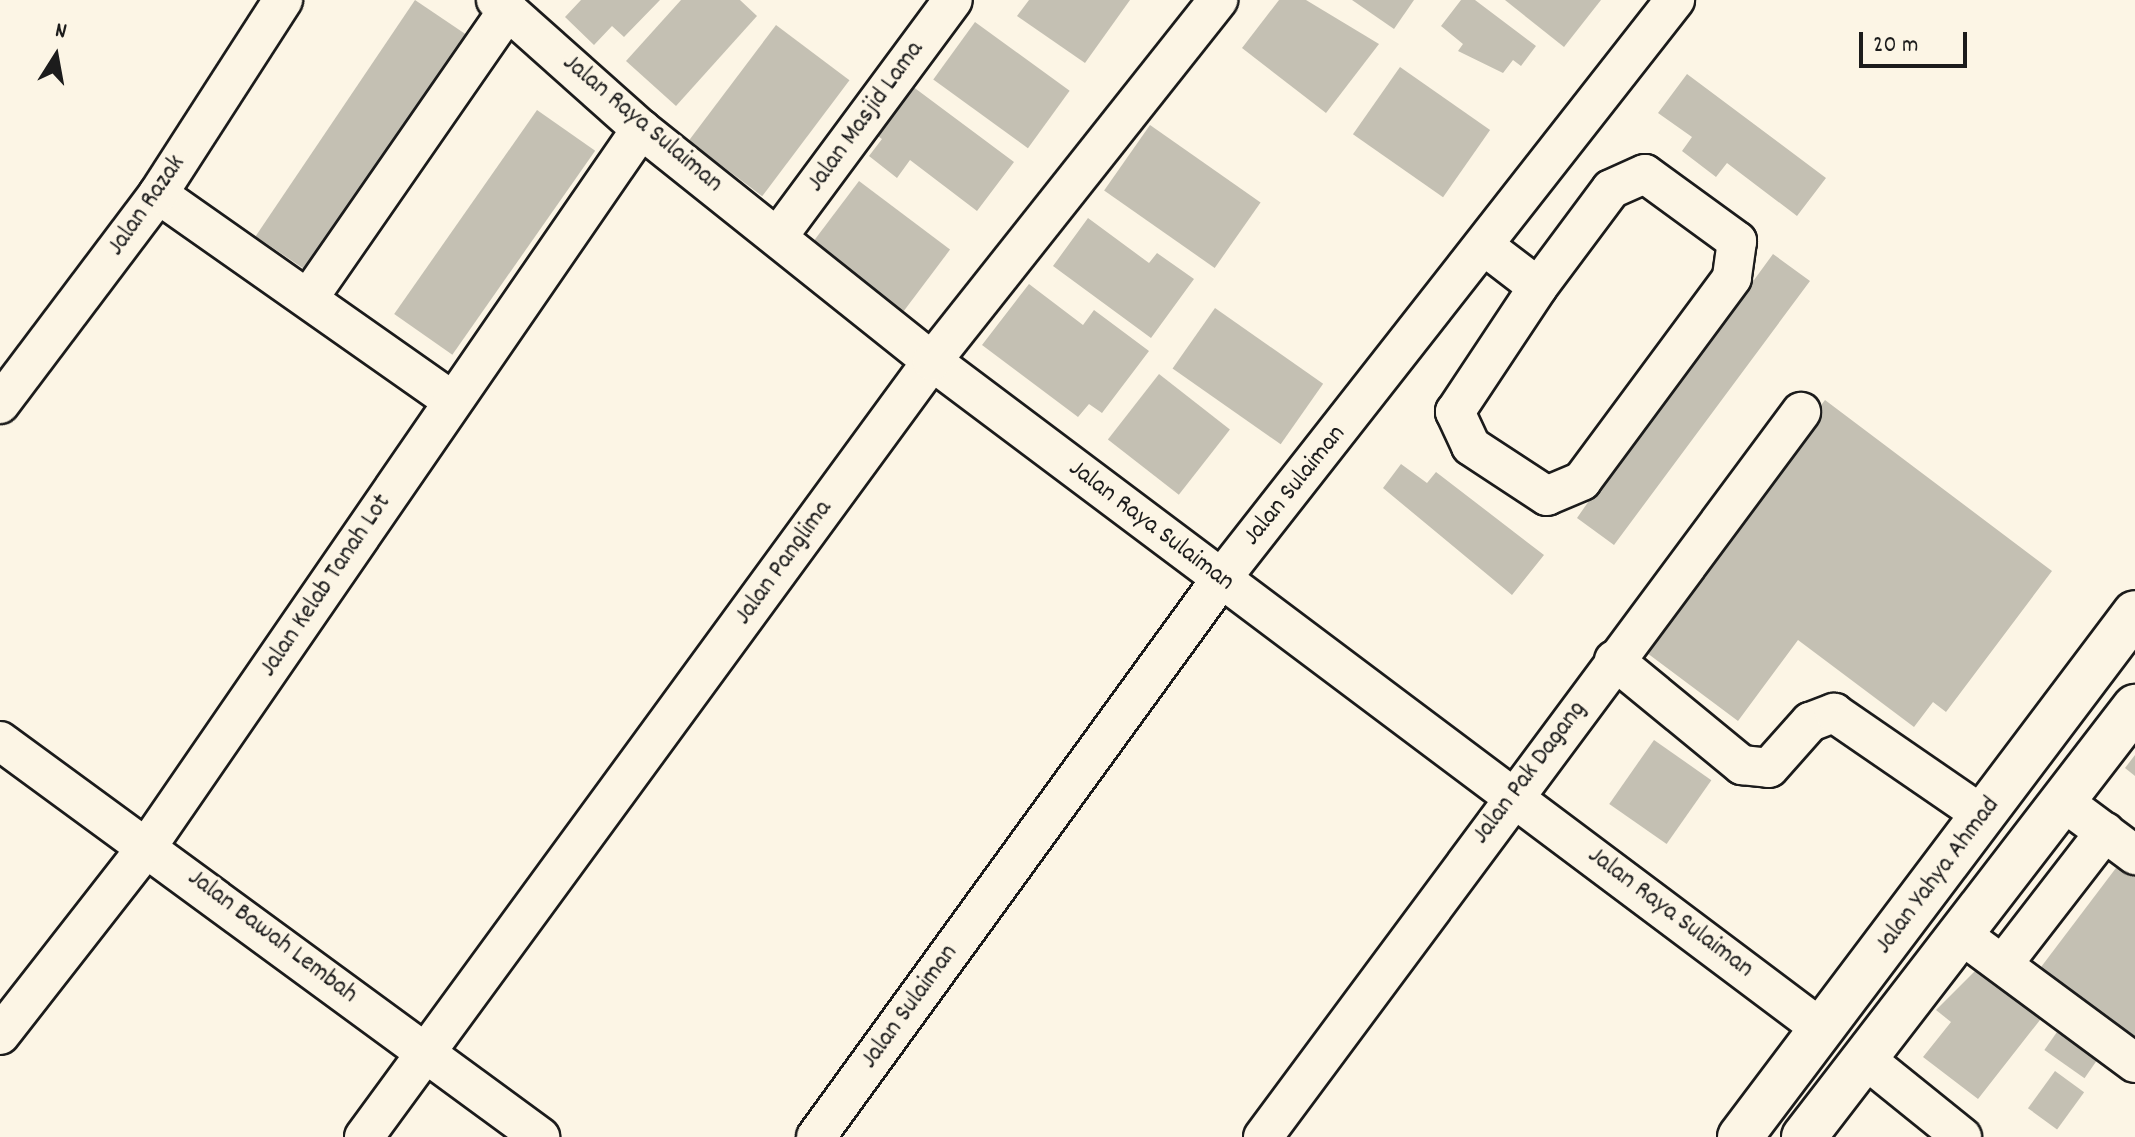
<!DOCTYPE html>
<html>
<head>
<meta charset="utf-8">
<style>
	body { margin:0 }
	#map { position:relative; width:2135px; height:1137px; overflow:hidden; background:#fcf5e5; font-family:Dekko,sans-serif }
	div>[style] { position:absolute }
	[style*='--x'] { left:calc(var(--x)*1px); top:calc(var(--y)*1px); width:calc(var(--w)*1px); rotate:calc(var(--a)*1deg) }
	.building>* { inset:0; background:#c4c0b3; transform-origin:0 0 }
	.roads { filter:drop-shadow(2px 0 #1c1c1c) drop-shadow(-2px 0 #1c1c1c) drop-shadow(0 2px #1c1c1c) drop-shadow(0 -2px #1c1c1c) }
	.minor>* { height:38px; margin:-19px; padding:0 19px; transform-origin:19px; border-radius:19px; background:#fcf5e5 }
	.major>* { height:44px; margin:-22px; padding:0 22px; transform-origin:22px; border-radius:22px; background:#fcf5e5 }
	span { translate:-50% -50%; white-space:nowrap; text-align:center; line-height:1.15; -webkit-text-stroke:6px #fcf5e5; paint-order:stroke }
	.street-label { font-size:26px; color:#1c1c1c }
	.north { position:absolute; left:16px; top:16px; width:80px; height:80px; -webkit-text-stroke:6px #fcf5e5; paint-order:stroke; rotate:11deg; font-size:22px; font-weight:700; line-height:32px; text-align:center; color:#1c1c1c }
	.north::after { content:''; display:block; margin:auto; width:28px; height:36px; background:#1c1c1c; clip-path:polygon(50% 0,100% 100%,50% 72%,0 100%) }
	.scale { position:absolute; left:1859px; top:32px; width:108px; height:36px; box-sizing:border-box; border:4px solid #1c1c1c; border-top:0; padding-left:10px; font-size:24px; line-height:28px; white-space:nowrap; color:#1c1c1c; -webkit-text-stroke:6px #fcf5e5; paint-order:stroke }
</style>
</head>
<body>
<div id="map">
	<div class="building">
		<i style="left:415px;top:0;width:71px;height:285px;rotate:34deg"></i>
		<i style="clip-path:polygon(581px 0,660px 0,624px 37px,612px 26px,594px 45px,565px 17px)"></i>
		<i style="clip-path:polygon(681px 0,740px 0,757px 16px,676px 106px,626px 61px)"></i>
		<i style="clip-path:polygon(1029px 0,1130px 0,1085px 63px,1017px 16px)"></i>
		<i style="clip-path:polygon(1279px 0,1306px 0,1379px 44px,1326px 113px,1242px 48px)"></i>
		<i style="clip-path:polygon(1352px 0,1414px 0,1394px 29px)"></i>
		<i style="clip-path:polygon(1461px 0,1475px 0,1536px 46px,1521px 66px,1513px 60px,1503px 73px,1458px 51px,1463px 44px,1441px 26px)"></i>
		<i style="clip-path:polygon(1505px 0,1601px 0,1564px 47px)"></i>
		<i style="left:975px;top:22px;width:117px;height:71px;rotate:36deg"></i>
		<i style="left:776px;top:25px;width:92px;height:145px;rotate:37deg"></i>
		<i style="left:1400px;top:67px;width:110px;height:82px;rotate:35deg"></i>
		<i style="clip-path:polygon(1687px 74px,1826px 178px,1797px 216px,1727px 163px,1716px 177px,1682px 151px,1692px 137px,1658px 113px)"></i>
		<i style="clip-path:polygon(912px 86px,1014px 162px,977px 211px,910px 160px,897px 178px,869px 156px,882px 139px,875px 134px)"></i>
		<i style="left:537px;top:110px;width:71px;height:249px;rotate:35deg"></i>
		<i style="left:1150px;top:125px;width:135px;height:80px;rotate:35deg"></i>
		<i style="left:859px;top:181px;width:114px;height:84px;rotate:37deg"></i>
		<i style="clip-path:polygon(1088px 218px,1149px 263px,1157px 253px,1194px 279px,1151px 338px,1053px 266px)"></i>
		<i style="clip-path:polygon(1773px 254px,1810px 281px,1614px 545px,1577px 518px,1747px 274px,1754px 280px)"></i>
		<i style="clip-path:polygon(1029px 284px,1083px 325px,1094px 310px,1149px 351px,1102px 413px,1089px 404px,1078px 417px,982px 345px)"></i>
		<i style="left:1215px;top:308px;width:132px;height:74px;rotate:35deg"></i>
		<i style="left:1159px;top:374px;width:90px;height:83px;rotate:38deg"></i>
		<i style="clip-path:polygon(1825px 400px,2052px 571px,1946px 712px,1933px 702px,1914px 727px,1798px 640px,1738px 721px,1639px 647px)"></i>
		<i style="clip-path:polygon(1401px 464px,1427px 483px,1436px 472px,1544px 555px,1512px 595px,1383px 488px)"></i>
		<i style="left:1654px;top:740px;width:70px;height:78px;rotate:35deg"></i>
		<i style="clip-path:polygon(2135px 755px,2135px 776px,2125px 768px)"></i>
		<i style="clip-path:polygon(2119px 864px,2135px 876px,2135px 1036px,2128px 1044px,2035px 975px)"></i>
		<i style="clip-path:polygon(1983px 963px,2047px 1011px,1978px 1099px,1923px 1057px,1951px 1022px,1936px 1010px)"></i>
		<i style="left:2057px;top:1032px;width:49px;height:22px;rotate:35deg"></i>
		<i style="left:2055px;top:1071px;width:36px;height:46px;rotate:36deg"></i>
	</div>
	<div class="roads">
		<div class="minor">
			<i style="--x:496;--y:0;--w:194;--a:41.7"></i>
			<i style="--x:641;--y:129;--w:372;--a:38.6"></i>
			<i style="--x:932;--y:361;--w:1114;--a:36.9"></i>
			<i style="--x:158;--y:194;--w:360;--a:35.1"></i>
			<i style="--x:779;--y:235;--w:292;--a:-53.5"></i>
			<i style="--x:1487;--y:248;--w:64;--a:37.4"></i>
			<i style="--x:1538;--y:287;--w:122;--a:-53.3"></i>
			<i style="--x:1611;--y:189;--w:37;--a:-24"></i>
			<i style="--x:1645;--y:174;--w:114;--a:36.1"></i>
			<i style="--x:1737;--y:241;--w:37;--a:98"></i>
			<i style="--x:1732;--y:278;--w:252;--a:126.5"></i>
			<i style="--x:1582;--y:481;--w:38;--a:157"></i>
			<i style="--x:1547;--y:496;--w:91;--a:-146.7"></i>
			<i style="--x:1471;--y:446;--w:38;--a:-115"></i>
			<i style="--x:1455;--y:412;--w:150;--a:-56.4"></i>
			<i style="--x:310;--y:296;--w:348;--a:-55.3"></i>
			<i style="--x:0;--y:404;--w:263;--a:-53"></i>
			<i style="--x:158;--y:194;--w:231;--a:-57.2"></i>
			<i style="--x:1614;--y:660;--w:166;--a:39.4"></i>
			<i style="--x:1742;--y:765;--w:27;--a:6"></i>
			<i style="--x:1769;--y:768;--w:62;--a:-48.3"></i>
			<i style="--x:1810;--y:722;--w:26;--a:-21"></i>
			<i style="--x:1834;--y:713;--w:182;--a:34.5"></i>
			<i style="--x:0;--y:741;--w:670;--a:36.25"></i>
			<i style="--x:2064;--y:802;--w:89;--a:36.7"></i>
			<i style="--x:1962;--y:935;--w:215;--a:36.5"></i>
			<i style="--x:2003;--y:964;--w:167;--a:-52.3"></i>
			<i style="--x:0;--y:1035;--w:242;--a:-52"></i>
			<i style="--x:149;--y:844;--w:868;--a:-55.47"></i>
			<i style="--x:1864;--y:1058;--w:126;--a:38.9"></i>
			<i style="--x:364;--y:1137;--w:962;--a:-53.8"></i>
			<i style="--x:932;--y:361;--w:461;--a:-51.6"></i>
			<i style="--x:816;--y:1137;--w:689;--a:-54.03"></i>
			<i style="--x:1221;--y:579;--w:736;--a:-51.9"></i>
			<i style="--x:1263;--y:1137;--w:903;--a:-53.42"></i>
		</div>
		<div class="major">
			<i style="--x:1740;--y:1137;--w:656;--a:-52.99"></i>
			<i style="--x:1804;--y:1137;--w:543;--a:-52.41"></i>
		</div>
	</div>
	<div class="street-label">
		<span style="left:866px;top:117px;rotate:-54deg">Jalan Masjid Lama</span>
		<span style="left:642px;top:124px;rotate:40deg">Jalan Raya Sulaiman</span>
		<span style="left:147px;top:206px;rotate:-55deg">Jalan Razak</span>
		<span style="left:1295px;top:486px;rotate:-51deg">Jalan Sulaiman</span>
		<span style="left:1151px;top:526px;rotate:37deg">Jalan Raya Sulaiman</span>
		<span style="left:784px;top:563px;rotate:-54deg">Jalan Panglima</span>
		<span style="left:326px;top:586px;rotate:-56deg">Jalan Kelab Tanah Lot</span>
		<span style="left:1530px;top:773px;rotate:-53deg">Jalan Pak Dagang</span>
		<span style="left:1938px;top:876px;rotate:-53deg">Jalan Yahya Ahmad</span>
		<span style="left:1670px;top:913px;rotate:37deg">Jalan Raya Sulaiman</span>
		<span style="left:272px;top:937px;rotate:37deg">Jalan Bawah Lembah</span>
		<span style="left:910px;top:1007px;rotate:-54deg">Jalan Sulaiman</span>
	</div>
	<div class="north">N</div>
	<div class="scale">20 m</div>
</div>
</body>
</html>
